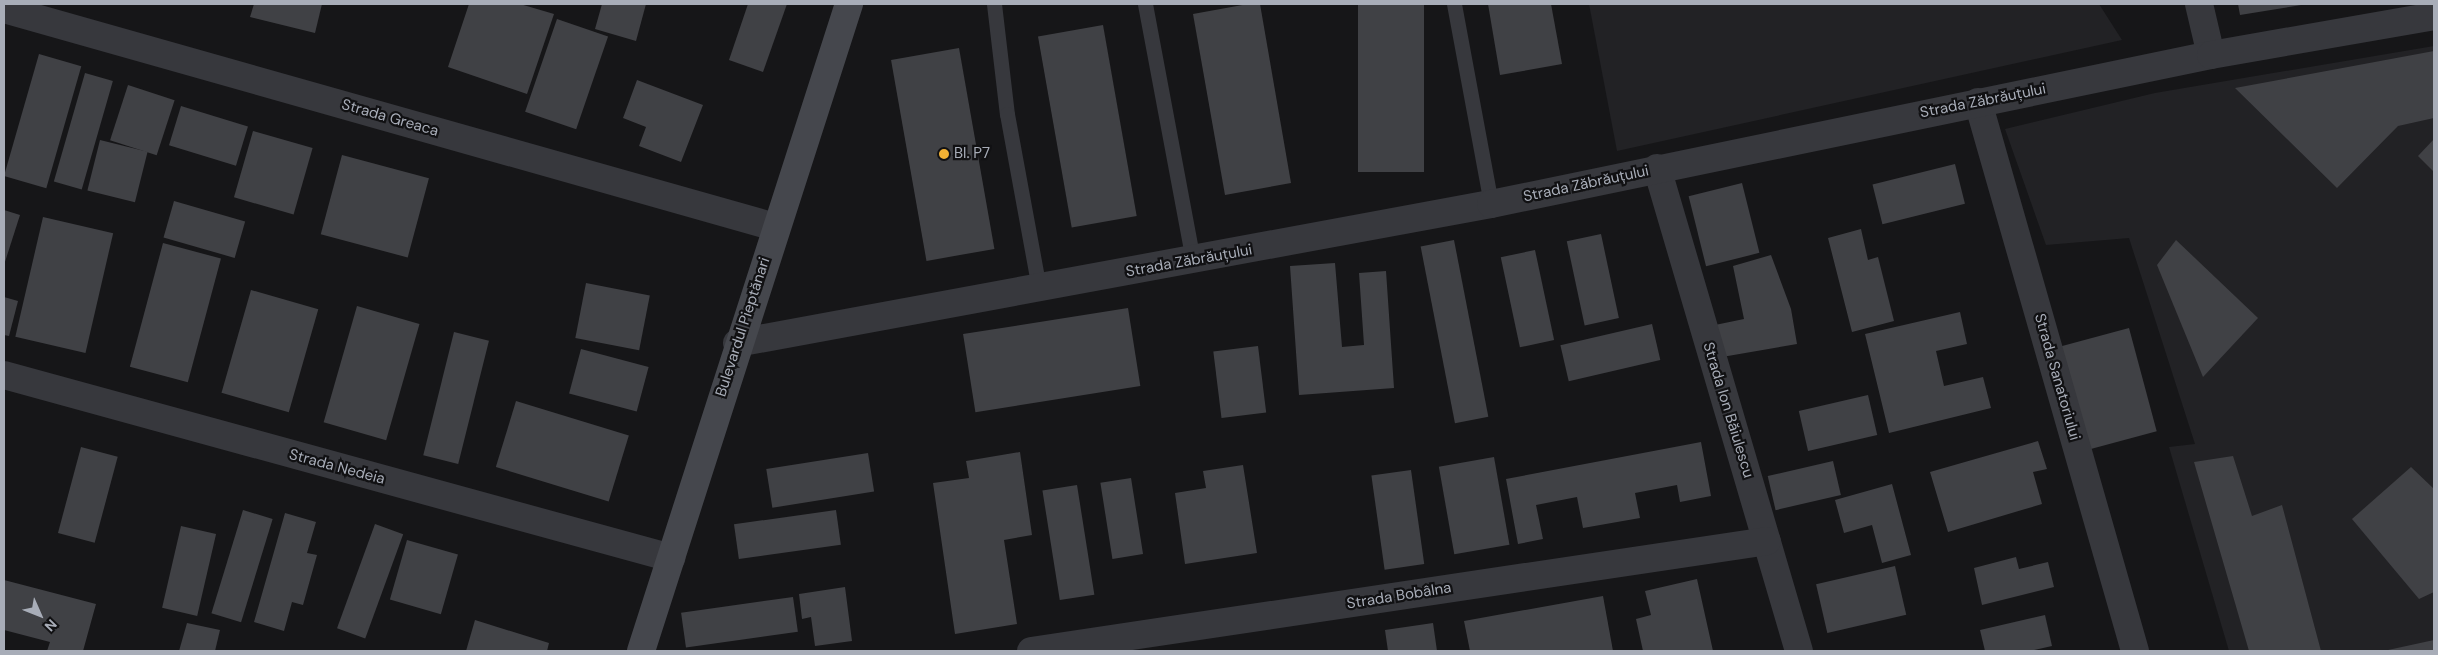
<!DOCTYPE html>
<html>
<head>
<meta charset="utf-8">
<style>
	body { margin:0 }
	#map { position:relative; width:2438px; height:655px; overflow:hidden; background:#161618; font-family:"DM Sans",sans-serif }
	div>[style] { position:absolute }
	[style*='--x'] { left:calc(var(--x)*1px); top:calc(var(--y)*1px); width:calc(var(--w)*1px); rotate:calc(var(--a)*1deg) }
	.built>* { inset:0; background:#222225 }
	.building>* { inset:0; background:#404145; transform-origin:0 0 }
	.service>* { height:15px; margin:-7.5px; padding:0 7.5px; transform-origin:7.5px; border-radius:7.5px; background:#37383d }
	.minor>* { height:28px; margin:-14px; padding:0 14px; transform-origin:14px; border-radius:14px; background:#37383d }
	.secondary>* { height:28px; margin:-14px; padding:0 14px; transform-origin:14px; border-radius:14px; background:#45474d }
	.dots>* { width:14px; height:14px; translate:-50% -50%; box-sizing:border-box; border:2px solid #111113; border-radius:50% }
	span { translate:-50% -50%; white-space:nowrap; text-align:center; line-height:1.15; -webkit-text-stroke:4.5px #111113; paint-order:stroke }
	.street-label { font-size:15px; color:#a8adb8 }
	.poi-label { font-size:15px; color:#a8adb8 }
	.left { translate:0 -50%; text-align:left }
	.frame { position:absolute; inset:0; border:5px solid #a8adb8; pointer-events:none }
	.north { position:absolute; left:15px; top:590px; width:50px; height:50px; -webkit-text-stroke:4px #111113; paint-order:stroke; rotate:134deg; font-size:14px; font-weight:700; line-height:20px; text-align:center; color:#a8adb8 }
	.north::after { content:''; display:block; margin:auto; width:18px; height:22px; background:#a8adb8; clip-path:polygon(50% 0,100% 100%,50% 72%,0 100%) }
</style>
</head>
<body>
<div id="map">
	<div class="built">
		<i style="clip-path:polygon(1589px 4px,2099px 4px,2122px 40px,1617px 151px)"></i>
		<i style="clip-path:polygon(2434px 46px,2434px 651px,2229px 651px,2169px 447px,2195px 444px,2129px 238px,2046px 245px,2005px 129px,2155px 93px)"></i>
	</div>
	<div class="building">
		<i style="clip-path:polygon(254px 4px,322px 4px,315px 33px,250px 17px)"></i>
		<i style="clip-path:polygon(469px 4px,520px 4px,554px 14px,527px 94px,448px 67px)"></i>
		<i style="clip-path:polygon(602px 4px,646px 4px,636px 41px,595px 29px)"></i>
		<i style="clip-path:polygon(748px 4px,787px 4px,763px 72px,729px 60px)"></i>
		<i style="clip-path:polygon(1248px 4px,1260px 4px,1291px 183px,1225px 195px,1193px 14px)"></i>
		<i style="left:1358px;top:4px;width:66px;height:168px"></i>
		<i style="clip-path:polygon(1488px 4px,1551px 4px,1562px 64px,1500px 75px)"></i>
		<i style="clip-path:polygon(2238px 4px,2301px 4px,2301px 5px,2240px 15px)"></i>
		<i style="left:557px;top:19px;width:54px;height:98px;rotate:19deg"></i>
		<i style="left:1103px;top:25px;width:194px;height:66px;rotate:80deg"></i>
		<i style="left:959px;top:48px;width:204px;height:69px;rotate:80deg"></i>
		<i style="clip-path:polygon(2434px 51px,2434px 118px,2398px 126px,2337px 188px,2235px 88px)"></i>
		<i style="left:39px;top:54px;width:44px;height:127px;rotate:16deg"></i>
		<i style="left:85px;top:73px;width:29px;height:113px;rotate:16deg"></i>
		<i style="clip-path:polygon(637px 80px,703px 105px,681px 162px,639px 146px,646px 127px,623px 118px)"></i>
		<i style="left:128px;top:85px;width:49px;height:58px;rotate:18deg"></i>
		<i style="left:181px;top:106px;width:70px;height:41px;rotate:17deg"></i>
		<i style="left:253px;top:131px;width:62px;height:69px;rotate:16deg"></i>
		<i style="clip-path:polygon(2434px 139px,2434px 172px,2418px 156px)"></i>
		<i style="left:100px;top:140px;width:49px;height:52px;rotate:14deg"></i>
		<i style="left:342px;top:155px;width:90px;height:82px;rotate:15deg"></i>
		<i style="left:1955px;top:164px;width:41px;height:85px;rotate:76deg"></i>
		<i style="left:1742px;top:183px;width:72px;height:55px;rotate:76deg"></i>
		<i style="left:174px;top:201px;width:74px;height:38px;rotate:16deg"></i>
		<i style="clip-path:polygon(4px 210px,20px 215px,4px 265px)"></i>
		<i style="left:43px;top:217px;width:72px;height:123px;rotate:13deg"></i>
		<i style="clip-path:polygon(1861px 229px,1868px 260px,1878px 257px,1894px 321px,1852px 332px,1828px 238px)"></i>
		<i style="left:1601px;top:234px;width:86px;height:35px;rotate:78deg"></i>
		<i style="left:1454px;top:240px;width:180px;height:34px;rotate:79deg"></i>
		<i style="clip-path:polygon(2176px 240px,2258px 318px,2203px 377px,2157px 265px)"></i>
		<i style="left:163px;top:243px;width:60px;height:128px;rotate:15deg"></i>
		<i style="left:1535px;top:250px;width:92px;height:35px;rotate:78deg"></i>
		<i style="clip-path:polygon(1771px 255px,1791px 309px,1797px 344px,1722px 357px,1715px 325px,1744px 319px,1733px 266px)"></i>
		<i style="clip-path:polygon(1335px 263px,1342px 347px,1364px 345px,1359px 273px,1386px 271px,1394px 388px,1299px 395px,1290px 266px)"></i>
		<i style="left:586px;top:283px;width:65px;height:56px;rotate:11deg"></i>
		<i style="left:251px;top:290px;width:70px;height:107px;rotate:16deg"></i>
		<i style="clip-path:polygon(4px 297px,18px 301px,9px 336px,4px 335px)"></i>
		<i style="left:357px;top:306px;width:65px;height:121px;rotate:16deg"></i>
		<i style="left:1128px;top:308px;width:79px;height:167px;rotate:81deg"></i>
		<i style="clip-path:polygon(1960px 312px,1967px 344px,1936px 351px,1944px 386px,1983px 377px,1991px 408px,1889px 433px,1865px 334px)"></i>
		<i style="left:1652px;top:324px;width:37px;height:94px;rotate:77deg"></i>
		<i style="left:2129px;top:328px;width:107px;height:73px;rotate:75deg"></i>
		<i style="left:454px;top:332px;width:36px;height:127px;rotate:14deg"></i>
		<i style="left:1258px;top:346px;width:67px;height:45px;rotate:83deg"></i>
		<i style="left:581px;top:349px;width:70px;height:46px;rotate:15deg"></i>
		<i style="left:1868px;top:395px;width:41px;height:71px;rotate:77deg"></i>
		<i style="left:516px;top:401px;width:118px;height:69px;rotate:17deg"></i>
		<i style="clip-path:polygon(2038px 441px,2047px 469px,2033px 472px,2042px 504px,1948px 532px,1930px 472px)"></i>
		<i style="clip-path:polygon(1701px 442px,1711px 496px,1680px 502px,1677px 485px,1635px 493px,1640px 518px,1583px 528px,1577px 497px,1536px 505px,1543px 539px,1518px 544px,1506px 479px)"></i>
		<i style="left:81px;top:447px;width:38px;height:89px;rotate:15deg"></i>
		<i style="clip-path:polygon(1020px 452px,1032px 535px,1004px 540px,1017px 624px,955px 634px,933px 483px,969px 478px,966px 461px)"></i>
		<i style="left:868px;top:453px;width:39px;height:103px;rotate:81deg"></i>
		<i style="clip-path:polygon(2233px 456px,2252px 516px,2282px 505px,2321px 651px,2249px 651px,2194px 462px)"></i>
		<i style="left:1494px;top:457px;width:89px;height:56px;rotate:80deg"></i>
		<i style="left:1833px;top:461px;width:35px;height:67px;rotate:77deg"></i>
		<i style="clip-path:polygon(1243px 465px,1257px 553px,1185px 564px,1175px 493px,1206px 488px,1203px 471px)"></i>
		<i style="clip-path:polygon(2411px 467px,2434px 489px,2434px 592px,2419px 599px,2352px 519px)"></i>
		<i style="left:1411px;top:470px;width:95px;height:40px;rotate:82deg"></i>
		<i style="left:1131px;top:478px;width:77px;height:31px;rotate:81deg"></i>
		<i style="clip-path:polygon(1892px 484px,1911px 555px,1882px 563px,1872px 525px,1844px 533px,1835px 500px)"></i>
		<i style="left:1077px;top:485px;width:111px;height:35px;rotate:81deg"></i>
		<i style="left:243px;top:510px;width:31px;height:108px;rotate:17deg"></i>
		<i style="left:836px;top:510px;width:35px;height:103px;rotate:82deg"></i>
		<i style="clip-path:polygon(285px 513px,316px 522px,307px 553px,317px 555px,303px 605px,292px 602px,284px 631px,254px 622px)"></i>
		<i style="left:375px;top:524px;width:30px;height:111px;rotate:20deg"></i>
		<i style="left:181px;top:526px;width:36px;height:84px;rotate:13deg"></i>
		<i style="left:407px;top:540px;width:53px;height:62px;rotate:16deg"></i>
		<i style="clip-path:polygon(2016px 557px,2019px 569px,2048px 562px,2054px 587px,1982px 605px,1974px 568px)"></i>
		<i style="left:1895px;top:566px;width:50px;height:81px;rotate:77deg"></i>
		<i style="clip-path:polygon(1697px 579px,1713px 651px,1643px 651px,1636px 619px,1651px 615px,1645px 591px)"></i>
		<i style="clip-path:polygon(4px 580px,96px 604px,83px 651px,47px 651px,50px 642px,4px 630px)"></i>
		<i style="clip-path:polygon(845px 587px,852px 641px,815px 646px,811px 617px,802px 619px,799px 594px)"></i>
		<i style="clip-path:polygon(1603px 596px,1613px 651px,1470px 651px,1464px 621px)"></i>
		<i style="left:793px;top:597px;width:35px;height:113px;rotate:82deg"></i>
		<i style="clip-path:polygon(2045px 615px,2052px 646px,2030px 651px,1985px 651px,1980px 630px)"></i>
		<i style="clip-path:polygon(475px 620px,549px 643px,547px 651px,466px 651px)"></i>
		<i style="clip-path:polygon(187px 623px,220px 630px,215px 651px,179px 651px)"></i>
		<i style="clip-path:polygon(1433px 623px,1437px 651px,1388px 651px,1385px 630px)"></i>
		<i style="clip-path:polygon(2434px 640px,2434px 651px,2388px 651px,2388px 650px)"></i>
	</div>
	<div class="service">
		<i style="--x:994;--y:4;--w:111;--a:83.3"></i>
		<i style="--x:1007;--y:114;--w:177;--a:79.6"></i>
		<i style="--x:1145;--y:4;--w:260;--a:79.4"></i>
		<i style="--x:1454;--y:4;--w:203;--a:79.5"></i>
	</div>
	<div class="minor">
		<i style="--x:2199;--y:4;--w:52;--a:76.8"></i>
		<i style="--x:4;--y:9;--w:801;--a:15.79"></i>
		<i style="--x:1978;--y:102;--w:571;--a:74.04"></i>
		<i style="--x:1657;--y:168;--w:503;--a:73.62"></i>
		<i style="--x:737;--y:343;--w:767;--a:-10.45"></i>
		<i style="--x:1491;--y:204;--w:735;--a:-11.69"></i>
		<i style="--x:2211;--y:55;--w:226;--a:-9.9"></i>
		<i style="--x:4;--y:375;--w:692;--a:15.34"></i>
		<i style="--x:1031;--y:651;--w:744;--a:-8.5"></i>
	</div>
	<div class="secondary">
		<i style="--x:641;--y:651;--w:680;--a:-72.18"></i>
	</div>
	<div class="dots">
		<i style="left:944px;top:154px;background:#f2b134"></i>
	</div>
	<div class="street-label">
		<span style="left:1983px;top:101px;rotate:-11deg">Strada Zăbrăuțului</span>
		<span style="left:390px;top:118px;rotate:16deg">Strada Greaca</span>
		<span style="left:1586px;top:184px;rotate:-12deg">Strada Zăbrăuțului</span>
		<span style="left:1189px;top:261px;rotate:-10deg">Strada Zăbrăuțului</span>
		<span style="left:743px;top:327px;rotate:-72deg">Bulevardul Pieptănari</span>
		<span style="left:2057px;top:377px;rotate:74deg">Strada Sanatoriului</span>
		<span style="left:1728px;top:410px;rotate:73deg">Strada Ion Băiulescu</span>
		<span style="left:337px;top:467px;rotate:15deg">Strada Nedeia</span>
		<span style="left:1399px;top:596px;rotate:-9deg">Strada Bobâlna</span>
	</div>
	<div class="poi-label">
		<span class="left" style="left:954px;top:154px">Bl. P7</span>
	</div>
	<div class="frame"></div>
	<div class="north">N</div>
</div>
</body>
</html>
